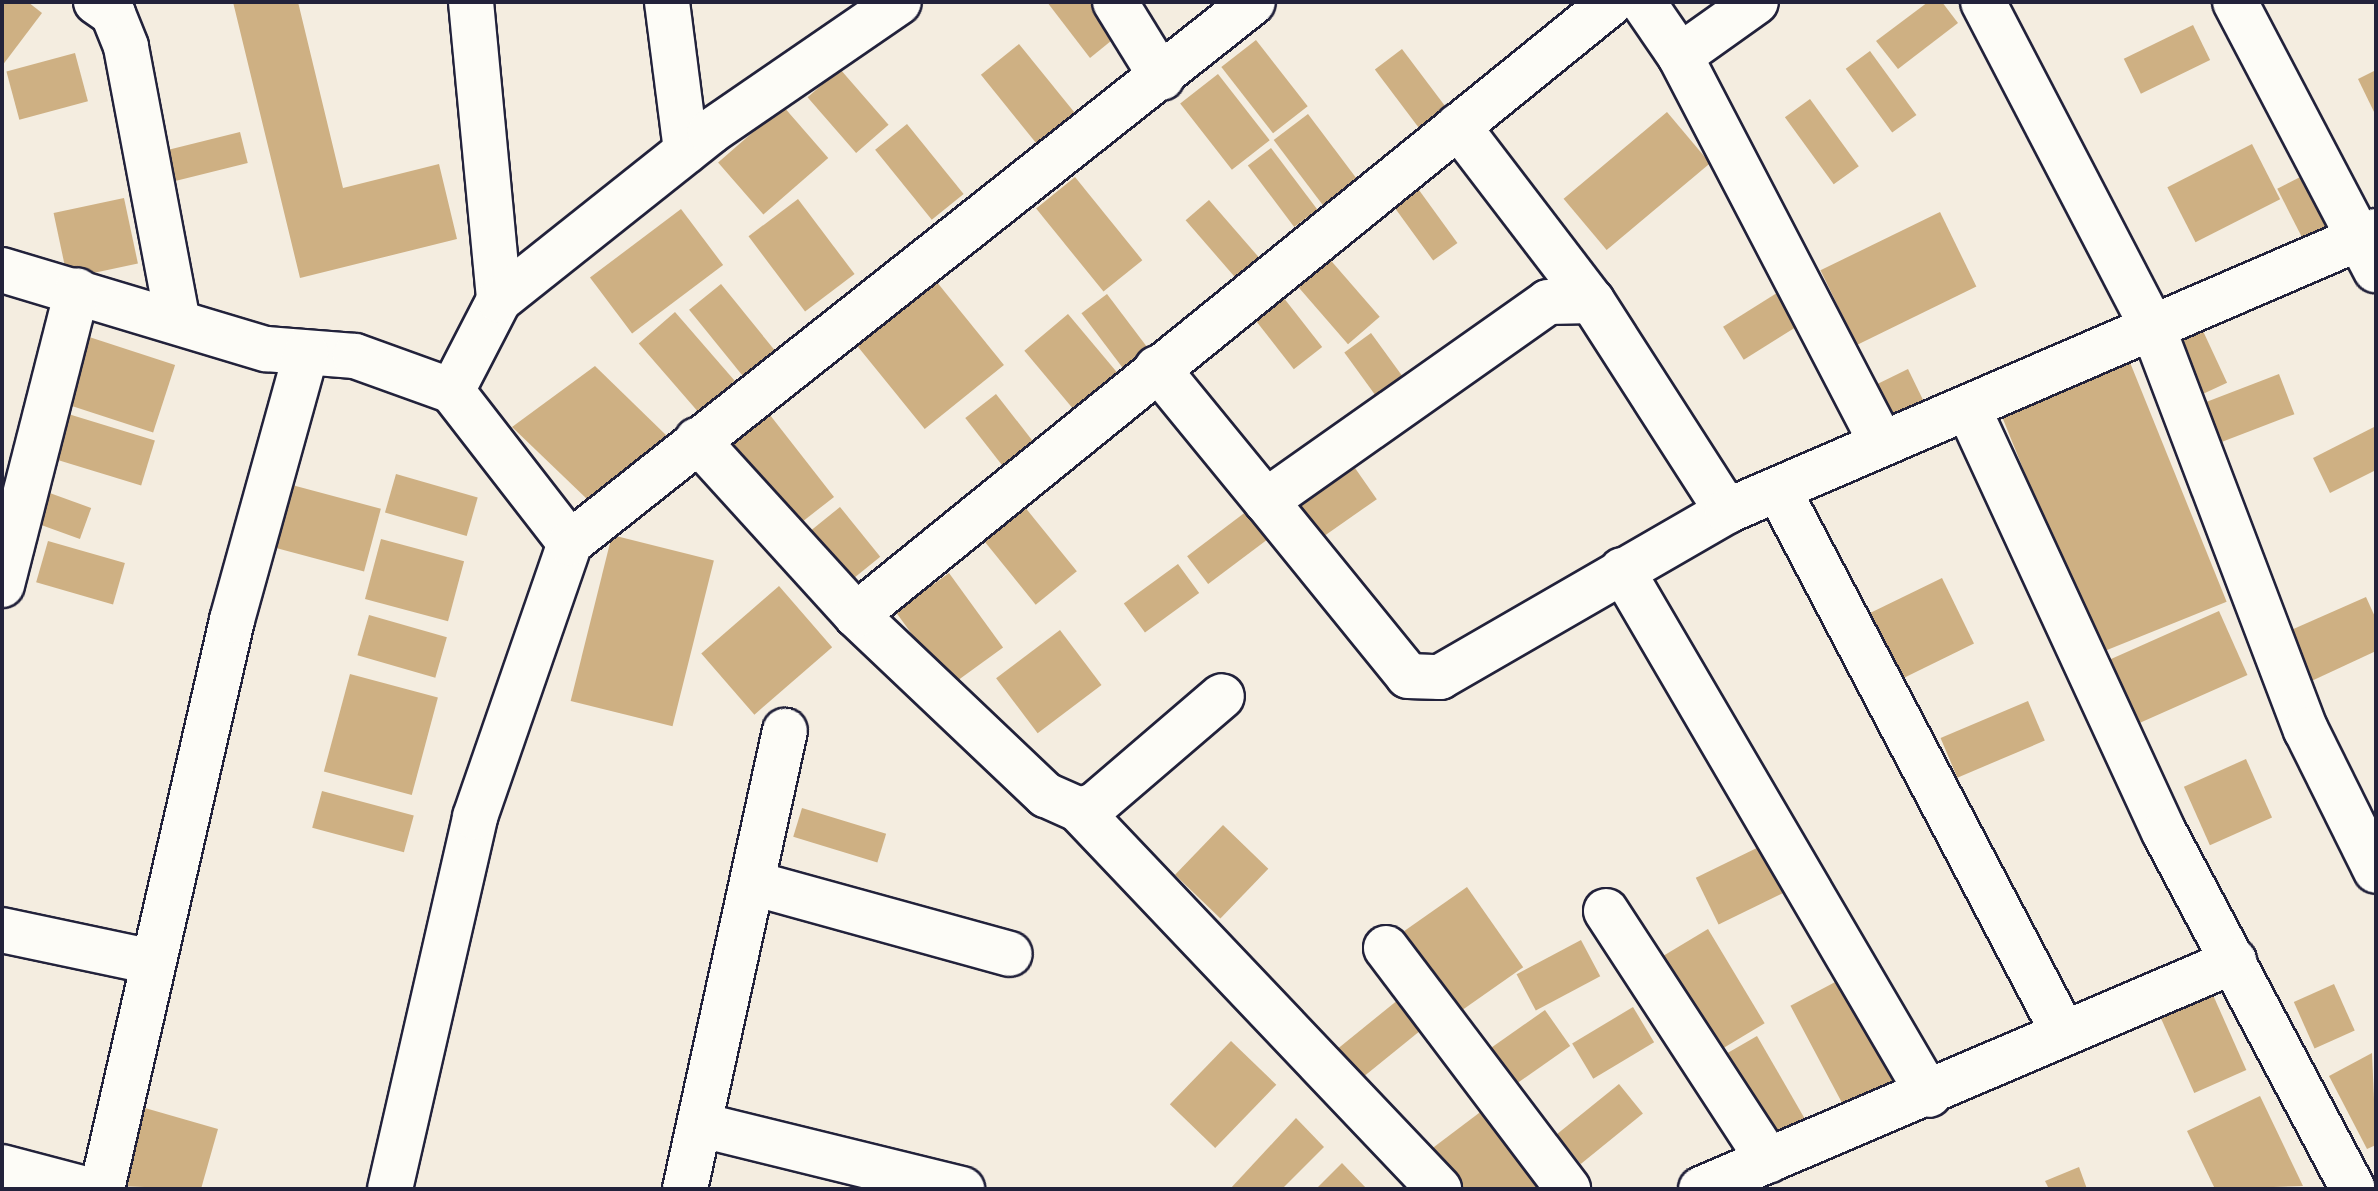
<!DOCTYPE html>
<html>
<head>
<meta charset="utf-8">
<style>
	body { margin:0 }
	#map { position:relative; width:2378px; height:1191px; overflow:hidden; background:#f4ede0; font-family:Caveat,sans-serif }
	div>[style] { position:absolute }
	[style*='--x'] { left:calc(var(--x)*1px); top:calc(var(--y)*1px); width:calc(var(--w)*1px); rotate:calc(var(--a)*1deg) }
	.building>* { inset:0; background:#ceb083; transform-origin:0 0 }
	.roads { filter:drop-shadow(2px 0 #22223b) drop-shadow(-2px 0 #22223b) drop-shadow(0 2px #22223b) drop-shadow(0 -2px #22223b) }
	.street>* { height:44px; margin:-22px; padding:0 22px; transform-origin:22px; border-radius:22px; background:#fdfcf7 }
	span { translate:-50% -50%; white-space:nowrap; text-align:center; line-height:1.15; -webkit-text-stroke:8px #fdfcf7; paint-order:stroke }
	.frame { position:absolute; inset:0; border:4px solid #22223b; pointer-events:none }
</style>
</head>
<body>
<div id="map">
	<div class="building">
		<i style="clip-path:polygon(2px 2px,28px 2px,42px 13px,2px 66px)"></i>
		<i style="clip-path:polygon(233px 2px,298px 2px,343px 188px,439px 164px,457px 239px,300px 278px)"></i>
		<i style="clip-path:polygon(1047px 2px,1098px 2px,1122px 32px,1090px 58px)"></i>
		<i style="clip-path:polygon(1928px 2px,1942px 2px,1958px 23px,1898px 69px,1876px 41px)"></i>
		<i style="left:2193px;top:25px;width:39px;height:77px;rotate:64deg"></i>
		<i style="left:1256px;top:40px;width:84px;height:44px;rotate:52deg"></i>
		<i style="left:1019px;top:44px;width:104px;height:49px;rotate:51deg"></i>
		<i style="left:1402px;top:49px;width:84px;height:34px;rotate:53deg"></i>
		<i style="left:1870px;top:51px;width:79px;height:30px;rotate:54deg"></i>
		<i style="left:75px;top:53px;width:50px;height:71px;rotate:75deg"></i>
		<i style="left:840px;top:69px;width:74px;height:43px;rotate:49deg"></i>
		<i style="clip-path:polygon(2376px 70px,2376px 116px,2358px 79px)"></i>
		<i style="left:1218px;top:74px;width:84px;height:48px;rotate:52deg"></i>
		<i style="left:1810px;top:99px;width:83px;height:31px;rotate:54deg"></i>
		<i style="left:783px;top:106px;width:69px;height:86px;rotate:49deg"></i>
		<i style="left:1667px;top:112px;width:67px;height:135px;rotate:50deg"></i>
		<i style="left:1308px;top:114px;width:86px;height:43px;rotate:53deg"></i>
		<i style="left:907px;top:124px;width:90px;height:41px;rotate:51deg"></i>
		<i style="left:240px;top:132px;width:32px;height:85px;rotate:76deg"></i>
		<i style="left:2252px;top:144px;width:62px;height:95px;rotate:63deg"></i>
		<i style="left:1271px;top:148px;width:77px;height:29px;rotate:53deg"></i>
		<i style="left:2312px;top:171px;width:57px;height:39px;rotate:63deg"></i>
		<i style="left:1075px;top:177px;width:107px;height:50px;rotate:51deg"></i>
		<i style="left:1411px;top:179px;width:79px;height:30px;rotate:54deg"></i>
		<i style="left:124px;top:198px;width:67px;height:72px;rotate:78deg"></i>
		<i style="left:798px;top:199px;width:94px;height:62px;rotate:53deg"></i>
		<i style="left:1209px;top:200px;width:79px;height:31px;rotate:49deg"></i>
		<i style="left:681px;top:209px;width:70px;height:114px;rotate:53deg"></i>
		<i style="left:1940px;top:212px;width:83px;height:133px;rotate:64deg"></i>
		<i style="left:1320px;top:248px;width:91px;height:42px;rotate:49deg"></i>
		<i style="left:936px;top:281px;width:108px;height:102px;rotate:51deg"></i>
		<i style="left:721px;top:284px;width:85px;height:41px;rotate:51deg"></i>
		<i style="left:1276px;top:288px;width:75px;height:36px;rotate:52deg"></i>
		<i style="left:1785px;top:288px;width:39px;height:73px;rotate:58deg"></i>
		<i style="left:1107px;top:294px;width:69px;height:32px;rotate:53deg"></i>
		<i style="left:675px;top:312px;width:91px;height:48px;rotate:49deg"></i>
		<i style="left:1068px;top:314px;width:81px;height:57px;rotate:50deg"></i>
		<i style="left:2203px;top:331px;width:57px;height:34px;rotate:65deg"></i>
		<i style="left:1371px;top:333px;width:64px;height:33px;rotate:54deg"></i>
		<i style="left:80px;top:334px;width:100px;height:71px;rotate:18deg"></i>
		<i style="left:2127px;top:355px;width:266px;height:139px;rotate:68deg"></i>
		<i style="clip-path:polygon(595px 366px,667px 436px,588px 500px,512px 427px)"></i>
		<i style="left:1908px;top:369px;width:48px;height:46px;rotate:64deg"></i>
		<i style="left:2279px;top:374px;width:43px;height:78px;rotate:69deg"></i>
		<i style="left:996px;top:394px;width:70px;height:39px;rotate:52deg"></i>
		<i style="left:65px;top:413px;width:94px;height:47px;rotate:17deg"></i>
		<i style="left:770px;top:415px;width:104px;height:54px;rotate:52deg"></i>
		<i style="clip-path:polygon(2376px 426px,2376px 470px,2330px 493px,2313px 458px)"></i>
		<i style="left:1355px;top:468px;width:38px;height:69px;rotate:55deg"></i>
		<i style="left:396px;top:474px;width:85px;height:40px;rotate:16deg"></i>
		<i style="left:292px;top:485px;width:92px;height:65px;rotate:15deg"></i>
		<i style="left:47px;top:492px;width:47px;height:33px;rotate:20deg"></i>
		<i style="left:1024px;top:506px;width:84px;height:53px;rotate:51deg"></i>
		<i style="left:840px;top:507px;width:64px;height:37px;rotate:51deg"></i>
		<i style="left:1247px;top:511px;width:35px;height:75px;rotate:53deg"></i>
		<i style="left:612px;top:535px;width:105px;height:171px;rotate:14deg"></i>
		<i style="left:381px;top:539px;width:86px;height:62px;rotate:15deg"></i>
		<i style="left:48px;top:541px;width:80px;height:43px;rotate:16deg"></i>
		<i style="left:1178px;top:564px;width:36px;height:67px;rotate:54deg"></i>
		<i style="left:949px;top:573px;width:92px;height:66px;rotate:54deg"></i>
		<i style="left:1942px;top:578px;width:73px;height:80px;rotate:64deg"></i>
		<i style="left:779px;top:586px;width:81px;height:103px;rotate:49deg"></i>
		<i style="clip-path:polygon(2366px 597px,2376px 619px,2376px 651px,2305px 684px,2282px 634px)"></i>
		<i style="left:2219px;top:611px;width:70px;height:120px;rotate:66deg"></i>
		<i style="left:369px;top:615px;width:81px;height:42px;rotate:16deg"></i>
		<i style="left:1060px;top:630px;width:69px;height:80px;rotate:53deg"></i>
		<i style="left:350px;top:674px;width:91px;height:101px;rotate:15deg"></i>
		<i style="left:2028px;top:701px;width:43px;height:95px;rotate:67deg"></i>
		<i style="left:2246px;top:759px;width:64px;height:68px;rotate:66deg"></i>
		<i style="left:322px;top:791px;width:95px;height:38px;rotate:15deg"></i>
		<i style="left:802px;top:808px;width:88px;height:30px;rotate:17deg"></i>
		<i style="left:1223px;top:825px;width:63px;height:69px;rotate:44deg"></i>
		<i style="left:1765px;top:844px;width:52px;height:77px;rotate:64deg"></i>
		<i style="left:1467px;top:887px;width:98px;height:77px;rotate:55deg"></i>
		<i style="left:1708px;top:929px;width:110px;height:66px;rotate:59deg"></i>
		<i style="left:1581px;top:940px;width:41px;height:73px;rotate:62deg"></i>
		<i style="left:1839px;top:980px;width:116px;height:55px;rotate:62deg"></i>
		<i style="left:2334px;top:984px;width:51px;height:44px;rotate:66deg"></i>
		<i style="left:1404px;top:995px;width:38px;height:102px;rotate:51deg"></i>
		<i style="left:2213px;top:995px;width:82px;height:57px;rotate:66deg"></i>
		<i style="left:1633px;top:1007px;width:41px;height:71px;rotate:59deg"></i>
		<i style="left:1545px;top:1010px;width:44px;height:80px;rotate:55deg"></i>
		<i style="left:1757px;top:1036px;width:99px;height:45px;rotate:60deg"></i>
		<i style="left:1231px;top:1041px;width:63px;height:88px;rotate:44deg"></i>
		<i style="clip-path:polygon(2372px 1053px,2376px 1145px,2367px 1149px,2329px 1076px)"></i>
		<i style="left:1619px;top:1084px;width:38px;height:80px;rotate:51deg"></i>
		<i style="clip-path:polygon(2260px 1096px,2303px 1186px,2215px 1189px,2187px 1131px)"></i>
		<i style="clip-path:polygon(138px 1106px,218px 1129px,201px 1189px,116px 1186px)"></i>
		<i style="clip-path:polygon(1483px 1110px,1543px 1189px,1459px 1189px,1430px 1150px)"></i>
		<i style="clip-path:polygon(1296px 1118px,1324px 1147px,1282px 1189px,1230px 1189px)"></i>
		<i style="clip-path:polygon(1342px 1163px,1367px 1189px,1316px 1189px)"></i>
		<i style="clip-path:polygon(2079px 1167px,2087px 1189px,2049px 1189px,2045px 1181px)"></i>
	</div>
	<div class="roads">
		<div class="street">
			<i style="--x:96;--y:2;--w:21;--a:35"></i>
			<i style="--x:113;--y:14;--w:35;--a:68"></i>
			<i style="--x:126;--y:47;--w:275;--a:79.3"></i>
			<i style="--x:471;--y:2;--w:299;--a:84.6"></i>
			<i style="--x:667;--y:2;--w:150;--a:82.7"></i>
			<i style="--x:1115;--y:2;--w:89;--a:58.3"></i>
			<i style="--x:1643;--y:2;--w:65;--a:55.6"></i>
			<i style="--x:1680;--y:56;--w:437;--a:62.5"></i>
			<i style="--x:1983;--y:2;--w:368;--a:62.5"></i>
			<i style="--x:2153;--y:328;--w:430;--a:69.2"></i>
			<i style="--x:2306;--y:730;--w:157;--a:63.6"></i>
			<i style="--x:2235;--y:2;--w:303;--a:62.3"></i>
			<i style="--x:1680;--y:56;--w:93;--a:-35.4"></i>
			<i style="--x:1458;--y:126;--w:220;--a:52.6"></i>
			<i style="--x:2;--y:270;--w:276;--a:16.7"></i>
			<i style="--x:266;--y:349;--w:89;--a:4.5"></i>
			<i style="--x:355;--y:356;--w:103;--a:19.8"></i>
			<i style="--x:452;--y:391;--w:192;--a:52.2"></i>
			<i style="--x:1157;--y:368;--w:172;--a:50.7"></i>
			<i style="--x:1266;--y:501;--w:345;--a:-35.2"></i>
			<i style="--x:1548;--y:302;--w:44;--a:-1.3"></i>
			<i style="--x:1592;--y:301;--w:250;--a:57.3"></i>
			<i style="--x:452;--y:391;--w:102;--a:-62.7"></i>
			<i style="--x:499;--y:300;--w:270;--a:-38.5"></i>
			<i style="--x:710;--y:132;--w:229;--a:-34.5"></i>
			<i style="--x:1968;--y:408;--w:467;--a:65.2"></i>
			<i style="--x:2164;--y:832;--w:404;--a:62.1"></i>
			<i style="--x:697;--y:440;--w:236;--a:47.7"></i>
			<i style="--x:856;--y:615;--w:262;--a:43.5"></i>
			<i style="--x:1046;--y:795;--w:36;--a:24"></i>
			<i style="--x:1079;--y:810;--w:17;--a:-17"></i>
			<i style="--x:1095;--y:805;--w:167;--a:-40.6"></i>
			<i style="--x:1778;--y:489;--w:615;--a:62.31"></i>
			<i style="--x:1266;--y:501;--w:225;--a:50.9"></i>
			<i style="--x:1408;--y:676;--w:32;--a:2"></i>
			<i style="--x:1440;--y:677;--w:332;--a:-30"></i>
			<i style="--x:1727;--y:511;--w:707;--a:-23.34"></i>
			<i style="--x:1622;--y:570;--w:608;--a:59.68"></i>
			<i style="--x:2;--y:585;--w:304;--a:-75.7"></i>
			<i style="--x:856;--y:615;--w:973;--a:-39.04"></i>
			<i style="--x:1079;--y:810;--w:523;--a:46.47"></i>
			<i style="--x:756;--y:884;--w:263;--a:15.4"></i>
			<i style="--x:1606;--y:911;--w:298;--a:56.9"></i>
			<i style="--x:2;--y:930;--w:154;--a:12"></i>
			<i style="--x:1386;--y:948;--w:302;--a:52.9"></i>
			<i style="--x:701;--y:1125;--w:269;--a:13.8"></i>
			<i style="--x:2;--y:1167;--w:87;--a:14.7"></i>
			<i style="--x:102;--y:1189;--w:584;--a:-77.13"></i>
			<i style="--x:232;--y:620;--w:277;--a:-74.5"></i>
			<i style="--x:390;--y:1189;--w:382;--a:-77.1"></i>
			<i style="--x:475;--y:817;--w:290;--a:-70.9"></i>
			<i style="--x:570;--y:543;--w:871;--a:-38.38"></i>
			<i style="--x:685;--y:1189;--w:469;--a:-77.7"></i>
			<i style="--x:1701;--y:1189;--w:580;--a:-23.16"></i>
		</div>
	</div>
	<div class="frame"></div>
</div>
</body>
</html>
